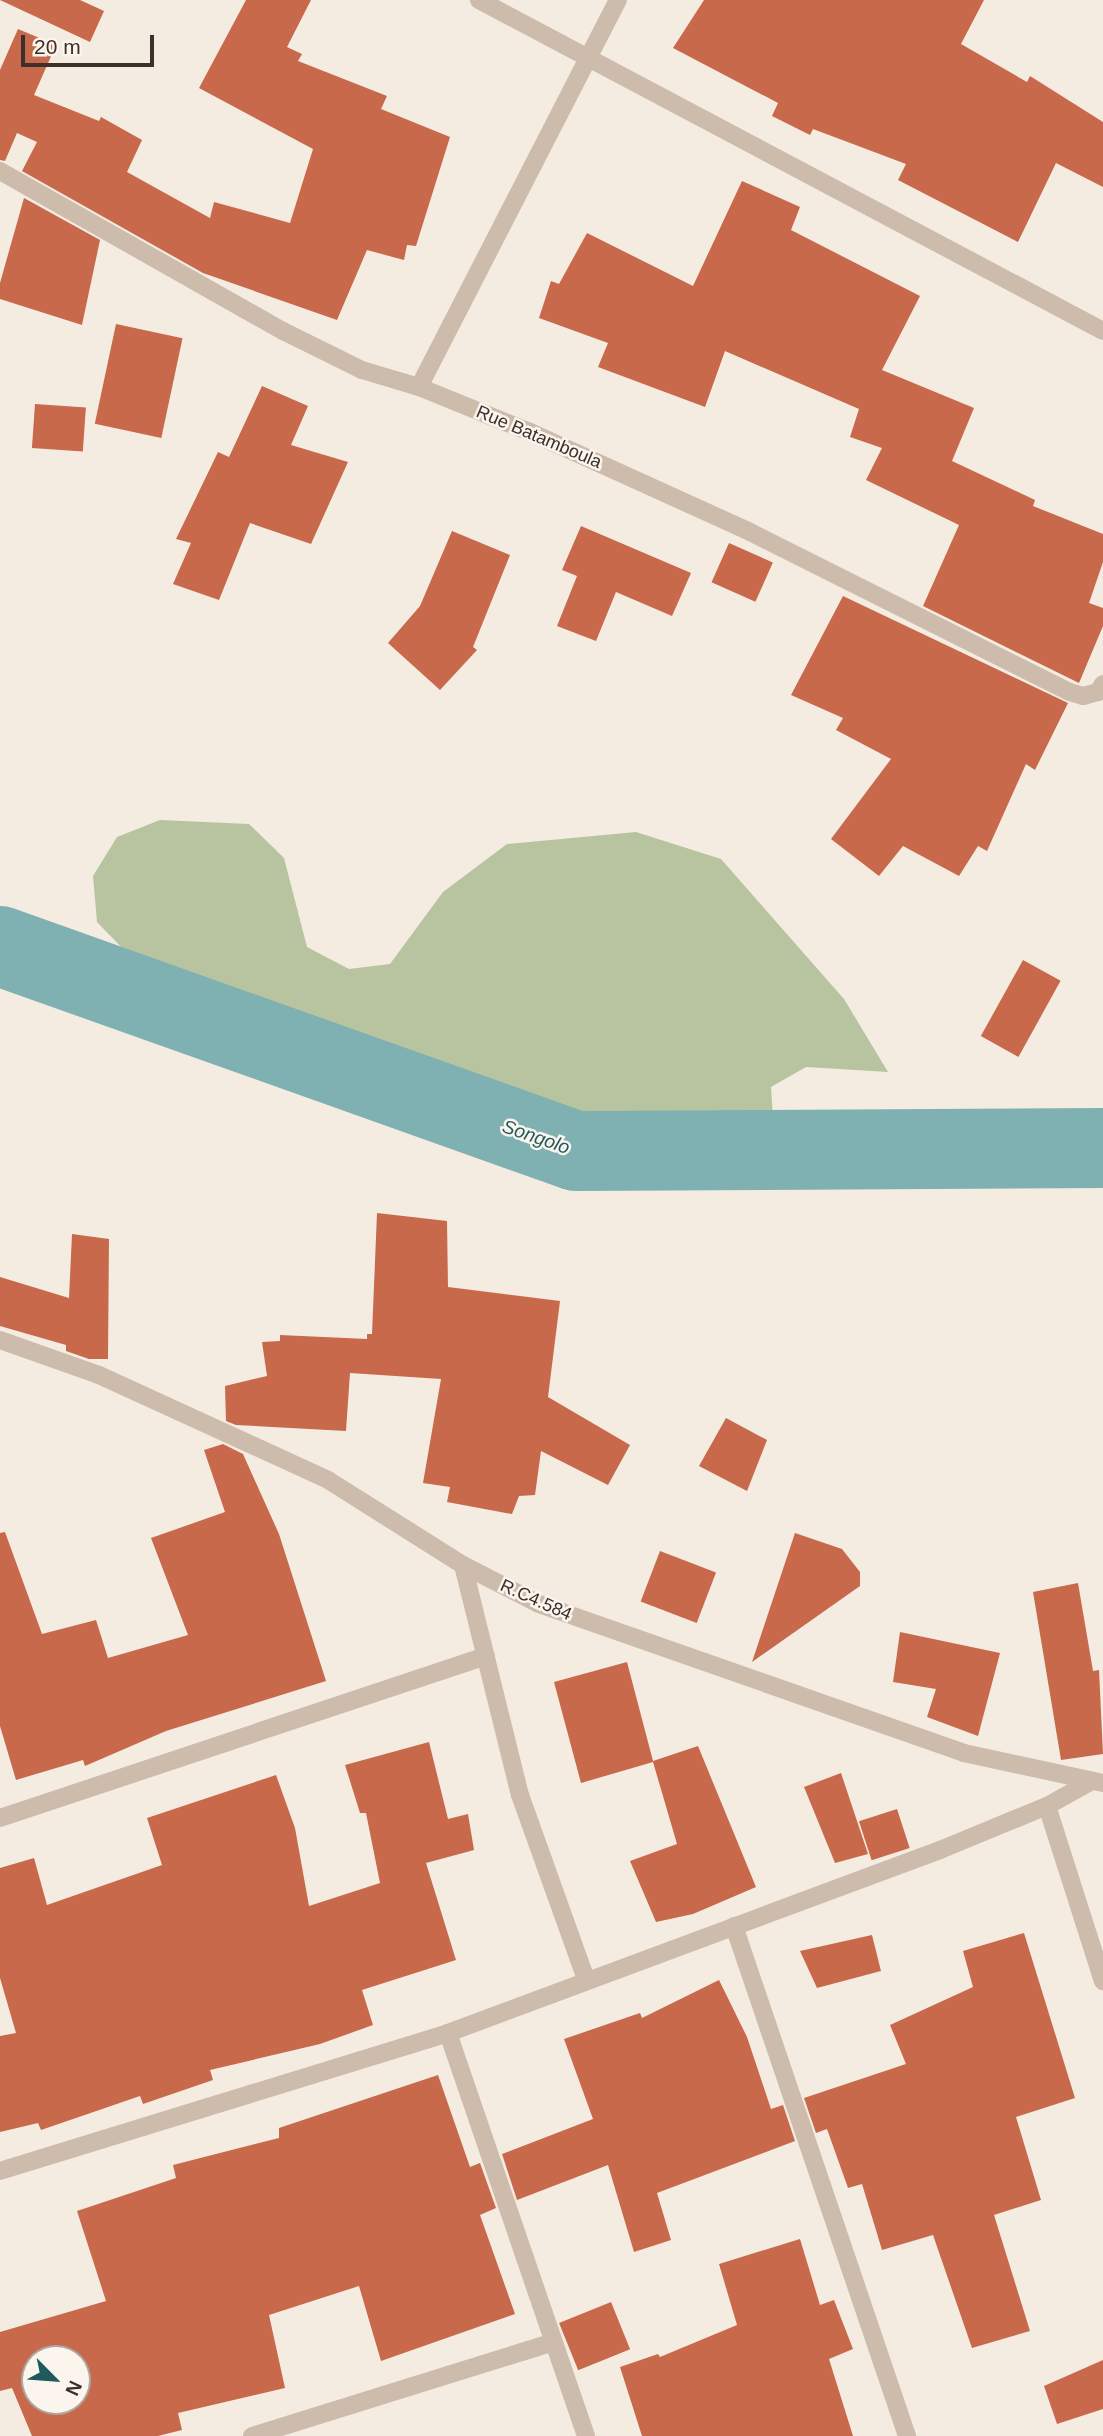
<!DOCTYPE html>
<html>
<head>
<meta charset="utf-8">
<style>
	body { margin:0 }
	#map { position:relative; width:1103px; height:2436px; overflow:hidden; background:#f4ebe1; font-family:Helvetica,sans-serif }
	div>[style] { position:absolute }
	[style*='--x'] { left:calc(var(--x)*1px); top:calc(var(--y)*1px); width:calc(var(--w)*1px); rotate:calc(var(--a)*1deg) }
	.green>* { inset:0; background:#b8c4a0 }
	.river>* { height:80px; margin:-40px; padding:0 40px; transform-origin:40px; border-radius:40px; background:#7fb0b2 }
	.building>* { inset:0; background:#c8694b; transform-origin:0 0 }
	.minor>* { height:18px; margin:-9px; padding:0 9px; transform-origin:9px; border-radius:9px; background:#cdbbac }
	span { translate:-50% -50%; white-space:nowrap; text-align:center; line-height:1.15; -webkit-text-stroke:5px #fbf5ee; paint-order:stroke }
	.street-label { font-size:18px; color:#3b302b }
	.water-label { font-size:19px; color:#1f5a5e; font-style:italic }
	.north { position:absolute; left:21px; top:2345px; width:70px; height:70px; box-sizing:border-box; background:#fbf5ee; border:2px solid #aea6a0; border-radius:50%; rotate:115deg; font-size:19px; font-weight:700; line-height:28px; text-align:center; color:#3b302b }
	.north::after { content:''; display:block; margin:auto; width:24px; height:32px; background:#1f5a5e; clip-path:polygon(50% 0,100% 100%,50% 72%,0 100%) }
	.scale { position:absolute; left:21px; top:35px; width:133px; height:32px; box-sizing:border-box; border:4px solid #3b302b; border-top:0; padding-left:9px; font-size:21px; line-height:24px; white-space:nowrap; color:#3b302b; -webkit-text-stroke:5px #fbf5ee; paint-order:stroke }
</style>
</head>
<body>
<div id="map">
	<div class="green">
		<i style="clip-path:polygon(160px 820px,249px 824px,284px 858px,307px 947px,349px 969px,390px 964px,443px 892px,507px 844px,636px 832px,721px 859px,844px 999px,888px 1072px,806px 1067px,771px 1087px,774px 1135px,585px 1137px,234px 1009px,125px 951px,97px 922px,93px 876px,117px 837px)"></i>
	</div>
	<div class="river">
		<i style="--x:0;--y:946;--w:611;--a:19.59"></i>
		<i style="--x:576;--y:1151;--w:527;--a:-0.33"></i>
	</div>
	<div class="building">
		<i style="clip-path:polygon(0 0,80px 0,104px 11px,90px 42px)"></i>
		<i style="clip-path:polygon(246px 0,311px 0,287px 47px,302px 54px,298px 61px,387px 96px,381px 109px,450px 137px,416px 246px,407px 245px,404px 260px,367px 250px,337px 320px,203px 273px,22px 171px,37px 142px,17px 133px,5px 161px,0 160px,0 70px,18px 29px,56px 45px,34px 95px,99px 121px,101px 117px,142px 140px,127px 172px,210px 218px,214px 202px,290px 223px,313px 149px,199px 88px)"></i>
		<i style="clip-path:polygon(704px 0,984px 0,961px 44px,1027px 82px,1030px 76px,1103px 122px,1103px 187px,1056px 163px,1018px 242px,898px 180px,906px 164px,813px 129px,810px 135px,772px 116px,778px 103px,673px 48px)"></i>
		<i style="clip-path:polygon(742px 181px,800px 207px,791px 230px,920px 296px,882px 370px,974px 408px,952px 461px,1035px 500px,1033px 506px,1103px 534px,1103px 562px,1089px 603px,1103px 608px,1103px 626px,1079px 683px,923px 606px,959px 525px,866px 480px,882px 448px,850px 437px,859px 409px,725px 351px,705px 407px,598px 367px,608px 343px,539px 318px,551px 281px,559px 284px,587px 233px,693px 286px)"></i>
		<i style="clip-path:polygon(24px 198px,100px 240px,82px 325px,0 299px,0 283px)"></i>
		<i style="left:116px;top:324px;width:68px;height:102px;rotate:12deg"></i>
		<i style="clip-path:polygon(262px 386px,308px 406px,291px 445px,348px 462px,311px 544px,250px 523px,219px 600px,173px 584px,191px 543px,176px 539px,218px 452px,229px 457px)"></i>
		<i style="left:35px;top:404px;width:51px;height:44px;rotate:4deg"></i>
		<i style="clip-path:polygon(581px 526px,691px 573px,672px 616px,616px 592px,596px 641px,557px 626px,577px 576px,562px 570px)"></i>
		<i style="clip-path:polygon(452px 531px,510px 555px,473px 647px,477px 650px,440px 690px,388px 643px,420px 606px)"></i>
		<i style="left:729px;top:543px;width:48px;height:43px;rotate:24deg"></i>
		<i style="clip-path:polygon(843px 596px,1068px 703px,1035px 770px,1026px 764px,987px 851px,978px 846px,959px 876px,903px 846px,879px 876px,831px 839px,891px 759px,836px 730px,843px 718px,791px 695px)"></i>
		<i style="left:1023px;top:960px;width:43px;height:87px;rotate:29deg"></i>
		<i style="clip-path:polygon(377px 1213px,447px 1221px,448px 1287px,560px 1301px,548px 1397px,630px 1445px,608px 1485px,541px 1451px,535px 1495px,519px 1496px,512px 1514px,447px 1502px,450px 1487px,423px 1483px,441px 1379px,350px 1373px,346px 1431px,236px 1425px,226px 1421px,225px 1386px,267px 1376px,262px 1342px,280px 1341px,280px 1335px,367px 1339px,367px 1334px,372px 1334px)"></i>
		<i style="clip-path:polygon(72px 1234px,109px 1239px,108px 1359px,89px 1359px,66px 1351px,66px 1345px,0 1326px,0 1277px,69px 1298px)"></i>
		<i style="clip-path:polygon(726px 1418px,767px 1440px,747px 1491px,699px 1466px)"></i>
		<i style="clip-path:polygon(223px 1444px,243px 1454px,279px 1534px,326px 1681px,166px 1731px,85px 1766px,83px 1760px,16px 1780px,0 1726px,0 1533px,5px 1532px,42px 1634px,96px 1620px,108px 1658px,188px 1635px,151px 1538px,225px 1512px,204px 1450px)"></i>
		<i style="clip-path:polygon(795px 1533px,842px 1549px,860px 1572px,860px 1586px,752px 1662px)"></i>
		<i style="left:660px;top:1551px;width:60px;height:54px;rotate:21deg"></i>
		<i style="clip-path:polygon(1078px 1583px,1093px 1671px,1099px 1670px,1103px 1754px,1061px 1760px,1033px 1592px)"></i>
		<i style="clip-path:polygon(900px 1632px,1000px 1653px,978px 1736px,927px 1717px,936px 1689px,893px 1682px)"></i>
		<i style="clip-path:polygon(627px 1662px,653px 1761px,698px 1746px,756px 1887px,693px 1914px,656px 1922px,630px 1861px,677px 1844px,653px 1762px,581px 1783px,554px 1682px)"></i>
		<i style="clip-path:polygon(429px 1742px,448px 1819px,468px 1814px,474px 1850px,426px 1863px,456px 1960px,362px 1990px,373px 2025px,320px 2044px,210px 2070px,213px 2080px,143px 2104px,140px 2096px,41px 2130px,38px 2123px,0 2132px,0 2036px,16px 2033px,0 1978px,0 1868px,34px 1858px,47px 1905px,162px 1865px,147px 1818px,276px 1775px,295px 1828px,309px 1906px,380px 1883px,366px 1813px,360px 1813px,345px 1765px)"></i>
		<i style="clip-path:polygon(841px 1773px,868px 1854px,835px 1863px,804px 1787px)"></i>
		<i style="left:897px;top:1809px;width:41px;height:40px;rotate:72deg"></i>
		<i style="clip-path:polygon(1024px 1933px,1075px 2098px,1016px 2117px,1041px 2200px,994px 2215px,1030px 2331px,972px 2348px,933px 2235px,882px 2250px,862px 2184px,848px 2188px,827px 2129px,816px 2133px,804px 2098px,906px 2064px,890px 2025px,973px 1987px,963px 1951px)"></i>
		<i style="clip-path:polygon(872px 1935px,881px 1971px,817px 1988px,800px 1951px)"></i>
		<i style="clip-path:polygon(719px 1980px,747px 2037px,771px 2109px,783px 2105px,795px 2141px,657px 2193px,671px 2240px,634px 2252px,608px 2165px,517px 2200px,502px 2154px,593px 2119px,564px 2039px,640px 2013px,642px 2018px)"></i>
		<i style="clip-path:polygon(evenodd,438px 2075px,470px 2167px,480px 2163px,496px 2208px,480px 2215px,515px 2314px,381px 2361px,359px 2286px,269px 2315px,285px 2388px,178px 2413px,182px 2430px,158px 2436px,32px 2436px,12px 2388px,0 2391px,0 2332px,106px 2301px,77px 2211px,176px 2178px,173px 2165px,279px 2138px,279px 2128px,438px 2075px,35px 2359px,77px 2359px,77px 2401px,35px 2401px,35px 2359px)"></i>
		<i style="clip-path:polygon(800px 2239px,820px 2305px,834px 2300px,853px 2349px,829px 2359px,853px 2436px,642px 2436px,620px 2367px,658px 2354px,660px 2357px,737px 2325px,719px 2264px)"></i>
		<i style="left:611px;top:2302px;width:51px;height:56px;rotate:68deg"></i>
		<i style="clip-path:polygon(1103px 2360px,1103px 2409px,1057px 2424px,1044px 2386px)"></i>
	</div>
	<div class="minor">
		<i style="--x:479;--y:0;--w:706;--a:27.94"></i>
		<i style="--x:0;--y:171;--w:325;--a:29.5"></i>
		<i style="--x:283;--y:331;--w:88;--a:26.3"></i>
		<i style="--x:362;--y:370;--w:59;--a:16.6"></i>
		<i style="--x:419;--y:387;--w:120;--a:22.1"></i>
		<i style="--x:530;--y:432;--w:242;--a:24.4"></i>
		<i style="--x:750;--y:532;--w:358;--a:26.6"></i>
		<i style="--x:1070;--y:692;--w:14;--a:17"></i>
		<i style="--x:1083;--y:696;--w:16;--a:-15"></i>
		<i style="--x:1098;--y:692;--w:9;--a:-58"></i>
		<i style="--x:419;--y:387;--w:435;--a:-62.8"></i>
		<i style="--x:0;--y:1340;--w:105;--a:19.5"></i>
		<i style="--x:99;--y:1375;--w:252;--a:24.6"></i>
		<i style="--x:328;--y:1480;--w:160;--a:32.2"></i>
		<i style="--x:463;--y:1565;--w:85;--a:27.2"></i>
		<i style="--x:539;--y:1604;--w:450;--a:19.3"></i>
		<i style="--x:964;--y:1753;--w:142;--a:12.2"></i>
		<i style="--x:463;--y:1565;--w:237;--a:76.1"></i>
		<i style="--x:520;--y:1795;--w:195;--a:70.3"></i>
		<i style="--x:1047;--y:1806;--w:184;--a:72.3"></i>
		<i style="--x:0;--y:1818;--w:512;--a:-18.43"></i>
		<i style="--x:734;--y:1926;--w:539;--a:71.26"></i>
		<i style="--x:448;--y:2033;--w:426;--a:71.1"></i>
		<i style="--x:0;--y:2171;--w:469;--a:-17.1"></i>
		<i style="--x:448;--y:2033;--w:525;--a:-20.4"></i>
		<i style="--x:940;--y:1850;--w:116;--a:-22.4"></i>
		<i style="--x:1047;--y:1806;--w:49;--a:-29.2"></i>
		<i style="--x:252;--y:2436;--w:315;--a:-17.3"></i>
	</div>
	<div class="street-label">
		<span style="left:539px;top:437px;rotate:23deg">Rue Batamboula</span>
		<span style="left:536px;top:1600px;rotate:24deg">R.C4.584</span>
	</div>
	<div class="water-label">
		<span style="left:536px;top:1137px;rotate:19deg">Songolo</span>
	</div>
	<div class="north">N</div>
	<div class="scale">20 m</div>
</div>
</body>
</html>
